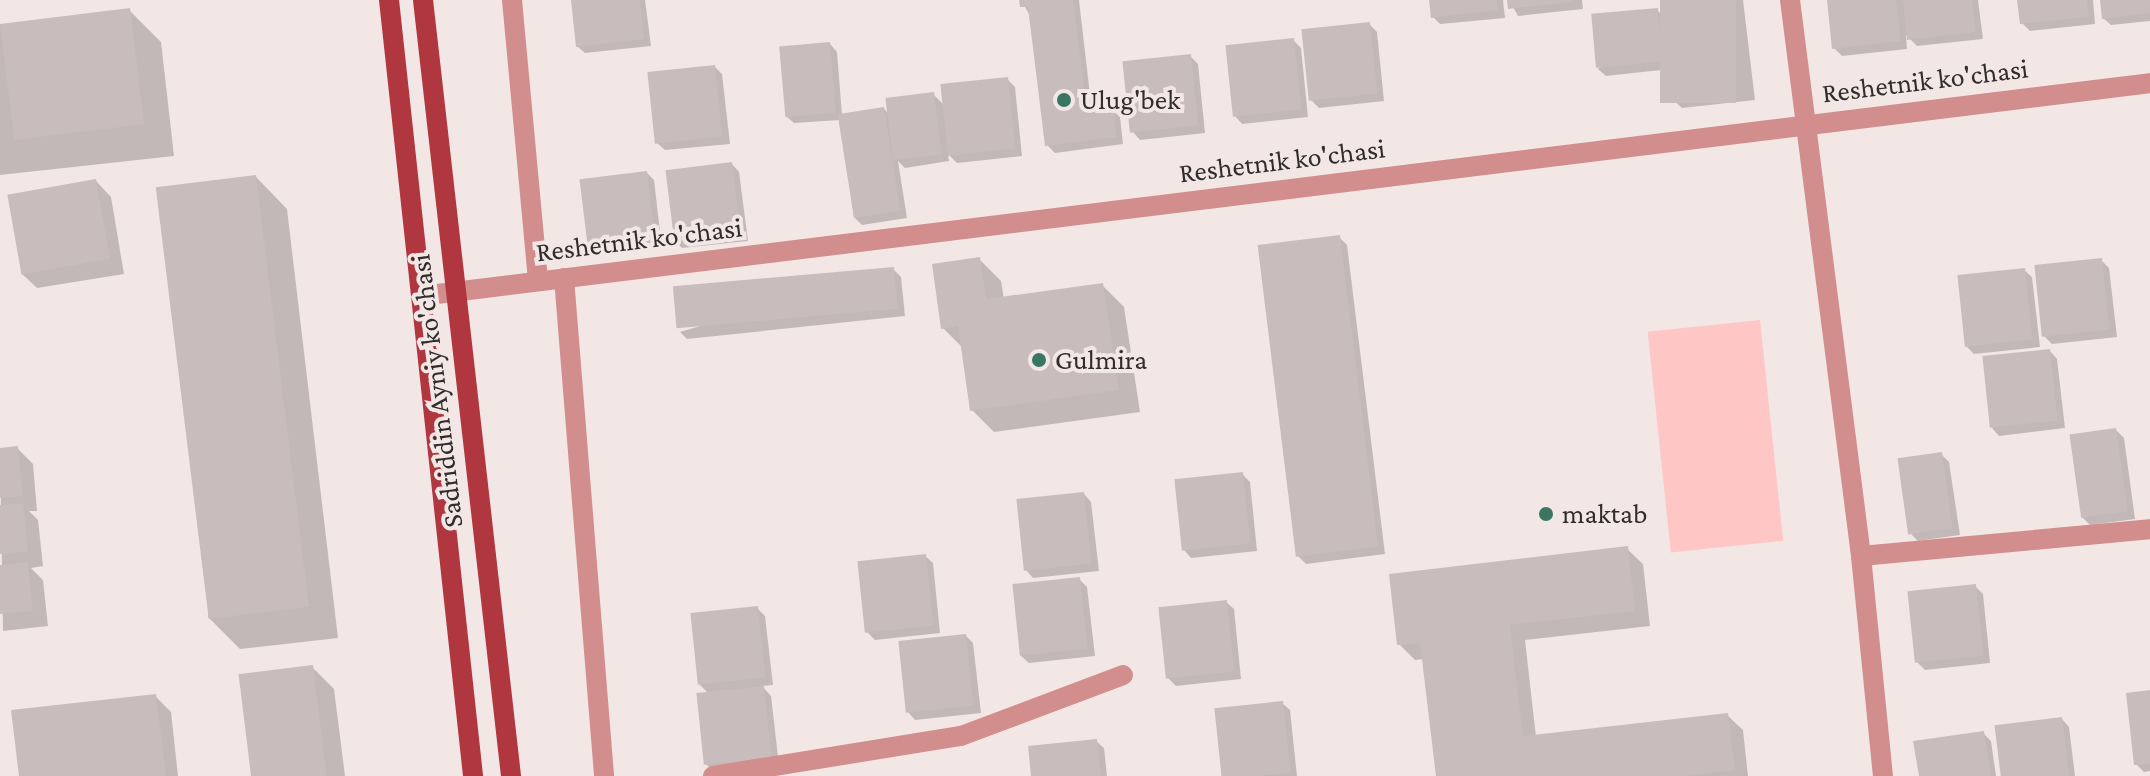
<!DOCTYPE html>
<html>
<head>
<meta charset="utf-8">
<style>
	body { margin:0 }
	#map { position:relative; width:2150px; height:776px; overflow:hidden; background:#f3e7e6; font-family:"Crimson Pro",serif }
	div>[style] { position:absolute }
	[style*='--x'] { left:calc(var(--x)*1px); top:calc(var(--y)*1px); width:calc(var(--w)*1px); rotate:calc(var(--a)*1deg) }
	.green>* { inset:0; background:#fec6c4; transform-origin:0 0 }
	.shadow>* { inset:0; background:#0003 }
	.building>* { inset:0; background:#c8bcbc; transform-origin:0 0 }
	.minor>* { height:20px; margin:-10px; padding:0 10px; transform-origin:10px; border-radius:10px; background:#d28e8d }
	.major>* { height:20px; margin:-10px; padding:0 10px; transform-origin:10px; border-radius:10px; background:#b03640 }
	.dots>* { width:22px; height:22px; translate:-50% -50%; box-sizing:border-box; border:4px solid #f3e7e6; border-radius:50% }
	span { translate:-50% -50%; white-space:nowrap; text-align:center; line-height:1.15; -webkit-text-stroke:8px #f3e7e6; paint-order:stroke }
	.street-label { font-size:28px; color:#322d2d }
	.poi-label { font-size:28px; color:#322d2d }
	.left { translate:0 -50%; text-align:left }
</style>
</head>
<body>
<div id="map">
	<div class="green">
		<i style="left:1760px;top:320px;width:222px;height:113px;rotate:84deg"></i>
	</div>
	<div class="shadow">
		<i style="clip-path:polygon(573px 0,645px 0,651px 46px,585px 53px,577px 46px)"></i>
		<i style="clip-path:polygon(1021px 0,1079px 0,1092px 112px,1112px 109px,1120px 117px,1123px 144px,1055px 153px,1047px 145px,1029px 14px)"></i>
		<i style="clip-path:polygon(1431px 0,1503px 0,1505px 18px,1440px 24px,1433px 17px)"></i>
		<i style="clip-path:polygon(1509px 0,1582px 0,1583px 9px,1518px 16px)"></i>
		<i style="clip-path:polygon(1662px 0,1743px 0,1755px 100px,1682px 108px,1674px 101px,1670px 69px,1606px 76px,1598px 69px,1657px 10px,1664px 17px)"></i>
		<i style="clip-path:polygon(1829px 0,1978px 0,1983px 39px,1917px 46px,1906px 35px,1907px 49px,1842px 56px,1834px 48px)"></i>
		<i style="clip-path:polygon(2019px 0,2093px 0,2095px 24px,2030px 31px,2022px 23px)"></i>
		<i style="clip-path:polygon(2102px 0,2150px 0,2150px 21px,2111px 25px,2103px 18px)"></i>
		<i style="clip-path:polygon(129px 10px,161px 42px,174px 156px,0 175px,0 25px)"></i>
		<i style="clip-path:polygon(1369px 24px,1377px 32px,1384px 101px,1319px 108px,1311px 100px)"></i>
		<i style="clip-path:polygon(1293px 40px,1301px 48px,1308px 117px,1242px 124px,1235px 116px)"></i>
		<i style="clip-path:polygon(830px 44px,837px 52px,842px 115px,884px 109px,890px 115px,933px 94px,944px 105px,1007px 79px,1015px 87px,1022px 156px,957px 163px,948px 154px,949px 161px,905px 168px,898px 161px,907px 218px,862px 225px,854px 217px,840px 120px,794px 123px,786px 116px)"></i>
		<i style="clip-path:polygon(1190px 56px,1198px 64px,1205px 133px,1140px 140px,1133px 132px)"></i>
		<i style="clip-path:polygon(715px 67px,722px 74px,730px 144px,665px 150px,657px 143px)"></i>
		<i style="clip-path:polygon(732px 164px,739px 172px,748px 241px,682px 248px,674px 240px)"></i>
		<i style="clip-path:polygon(647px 173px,654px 180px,662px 249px,597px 256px,589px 248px)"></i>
		<i style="clip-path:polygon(256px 177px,287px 209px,338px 638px,240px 649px,208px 617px)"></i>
		<i style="clip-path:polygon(96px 181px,111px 197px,124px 274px,37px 288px,21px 273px)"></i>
		<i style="clip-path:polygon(1339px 237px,1347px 245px,1385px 554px,1306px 564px,1298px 556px)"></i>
		<i style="clip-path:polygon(979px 259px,1001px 281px,1004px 299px,1102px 285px,1124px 307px,1140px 412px,994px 432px,972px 410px,964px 349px,943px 328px)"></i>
		<i style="clip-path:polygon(2101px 260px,2109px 268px,2117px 337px,2052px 344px,2044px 336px)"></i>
		<i style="clip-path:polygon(893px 269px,901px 277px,905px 316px,687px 339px,680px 332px)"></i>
		<i style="clip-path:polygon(2024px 270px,2032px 277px,2040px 347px,1974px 354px,1966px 346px)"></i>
		<i style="clip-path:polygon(2050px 351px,2057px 359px,2065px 428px,1999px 436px,1992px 428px)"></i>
		<i style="clip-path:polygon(2116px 430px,2124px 438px,2135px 519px,2090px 525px,2082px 517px)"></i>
		<i style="clip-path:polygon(17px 448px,33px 464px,37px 511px,29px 511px,38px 520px,43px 566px,31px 568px,43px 580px,48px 626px,3px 631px,0 450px)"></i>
		<i style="clip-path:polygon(1941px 454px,1949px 462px,1960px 535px,1918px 541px,1910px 533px)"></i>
		<i style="clip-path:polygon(1242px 474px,1250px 482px,1257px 551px,1191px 558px,1184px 550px)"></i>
		<i style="clip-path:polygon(1084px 494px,1091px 502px,1099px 571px,1033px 578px,1026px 570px)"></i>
		<i style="clip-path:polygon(1627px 549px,1643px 564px,1650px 626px,1525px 640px,1536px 737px,1727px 715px,1743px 730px,1748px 776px,1438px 776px,1424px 659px,1415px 660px,1399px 644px)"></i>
		<i style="clip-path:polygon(925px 556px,933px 563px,940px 633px,875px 640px,867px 632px)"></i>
		<i style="clip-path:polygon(1079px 579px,1087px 587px,1095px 656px,1029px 663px,1021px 656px)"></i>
		<i style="clip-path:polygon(1975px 586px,1983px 594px,1990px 663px,1925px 670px,1917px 662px)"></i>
		<i style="clip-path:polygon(1226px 602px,1234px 609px,1241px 679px,1176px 686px,1168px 678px)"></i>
		<i style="clip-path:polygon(757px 608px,765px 616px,773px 685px,762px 686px,771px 696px,779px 765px,714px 772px,706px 764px,709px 694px,700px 685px)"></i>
		<i style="clip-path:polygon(966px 636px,973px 643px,981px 713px,915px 720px,908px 712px)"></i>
		<i style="clip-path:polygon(312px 667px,334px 689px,345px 776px,254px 776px)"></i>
		<i style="clip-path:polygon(2150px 692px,2150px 771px,2144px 772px,2136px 764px)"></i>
		<i style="clip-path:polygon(155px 696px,171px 712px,178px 776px,21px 776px)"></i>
		<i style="clip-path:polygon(1282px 703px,1290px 710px,1297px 776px,1224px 776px,1217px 710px)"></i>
		<i style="clip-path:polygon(2062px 719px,2069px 727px,2075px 776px,2002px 776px)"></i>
		<i style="clip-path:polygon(1983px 733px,1991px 741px,1996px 776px,1921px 776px)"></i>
		<i style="clip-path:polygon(1096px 741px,1104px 748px,1107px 776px,1033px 776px)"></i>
	</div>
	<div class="building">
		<i style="clip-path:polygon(571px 0,640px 0,644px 39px,576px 47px)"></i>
		<i style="clip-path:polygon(1019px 0,1073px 0,1087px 110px,1113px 107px,1117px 137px,1045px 146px,1028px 7px,1020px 7px)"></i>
		<i style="clip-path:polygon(1429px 0,1497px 0,1498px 10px,1431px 18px)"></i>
		<i style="clip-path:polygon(1507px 0,1571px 0,1571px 2px,1508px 9px)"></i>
		<i style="left:1660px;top:0;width:76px;height:103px"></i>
		<i style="clip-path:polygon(1827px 0,1896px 0,1901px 41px,1832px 49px)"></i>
		<i style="clip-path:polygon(1903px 0,1972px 0,1976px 32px,1907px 40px)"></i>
		<i style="clip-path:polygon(2017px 0,2087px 0,2089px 17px,2020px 24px)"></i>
		<i style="clip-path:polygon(2100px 0,2150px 0,2150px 13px,2102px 19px)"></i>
		<i style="left:130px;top:8px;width:117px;height:131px;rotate:83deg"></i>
		<i style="left:1658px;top:8px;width:54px;height:67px;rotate:85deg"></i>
		<i style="left:1370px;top:22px;width:72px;height:69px;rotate:84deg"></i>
		<i style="left:1294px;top:38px;width:72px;height:69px;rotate:84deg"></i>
		<i style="left:830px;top:42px;width:71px;height:51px;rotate:85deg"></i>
		<i style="left:1191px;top:54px;width:72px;height:69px;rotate:84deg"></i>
		<i style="left:715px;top:65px;width:72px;height:68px;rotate:84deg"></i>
		<i style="left:1008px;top:77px;width:72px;height:68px;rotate:84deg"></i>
		<i style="left:934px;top:92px;width:63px;height:49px;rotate:83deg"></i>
		<i style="left:884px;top:107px;width:105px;height:47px;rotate:81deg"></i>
		<i style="left:732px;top:162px;width:73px;height:67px;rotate:83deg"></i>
		<i style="left:647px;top:171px;width:72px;height:68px;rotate:83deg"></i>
		<i style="left:256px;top:175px;width:435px;height:101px;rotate:83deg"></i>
		<i style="left:96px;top:179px;width:81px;height:90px;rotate:80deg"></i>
		<i style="left:1340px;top:235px;width:314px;height:83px;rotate:83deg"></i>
		<i style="clip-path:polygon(980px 257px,986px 299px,1103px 283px,1119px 390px,970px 411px,958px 326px,941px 329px,932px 264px)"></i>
		<i style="left:2102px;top:258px;width:72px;height:68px;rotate:84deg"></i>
		<i style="left:894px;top:267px;width:42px;height:222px;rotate:85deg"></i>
		<i style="left:2025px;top:268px;width:72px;height:68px;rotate:84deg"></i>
		<i style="left:2050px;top:349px;width:72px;height:68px;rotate:84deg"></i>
		<i style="left:2116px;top:428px;width:84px;height:47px;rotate:82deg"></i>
		<i style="clip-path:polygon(18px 446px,23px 496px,0 498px,0 448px)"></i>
		<i style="left:1942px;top:452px;width:77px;height:45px;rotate:82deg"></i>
		<i style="left:1243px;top:472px;width:72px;height:69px;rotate:84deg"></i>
		<i style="left:1084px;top:492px;width:72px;height:68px;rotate:84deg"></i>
		<i style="clip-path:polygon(23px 503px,28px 551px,0 554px,0 505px)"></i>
		<i style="clip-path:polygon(1628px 546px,1635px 611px,1510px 625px,1523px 736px,1728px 713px,1735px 770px,1686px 776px,1436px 776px,1420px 643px,1397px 645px,1389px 574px)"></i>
		<i style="left:926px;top:554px;width:72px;height:69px;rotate:84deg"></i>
		<i style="clip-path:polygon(28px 562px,33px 611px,0 614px,0 565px)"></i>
		<i style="left:1080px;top:577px;width:72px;height:68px;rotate:84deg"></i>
		<i style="left:1976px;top:584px;width:72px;height:69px;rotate:84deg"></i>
		<i style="left:1227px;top:600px;width:72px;height:69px;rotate:84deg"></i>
		<i style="left:758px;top:606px;width:72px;height:68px;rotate:84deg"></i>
		<i style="left:966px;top:634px;width:72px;height:68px;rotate:84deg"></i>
		<i style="left:313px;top:665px;width:112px;height:75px;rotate:83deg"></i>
		<i style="left:764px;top:686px;width:72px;height:68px;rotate:84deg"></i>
		<i style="clip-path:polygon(2150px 690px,2150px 764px,2134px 765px,2126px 693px)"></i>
		<i style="clip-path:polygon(156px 694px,166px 776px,19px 776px,11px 710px)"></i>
		<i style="left:1283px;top:701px;width:72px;height:69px;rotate:84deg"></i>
		<i style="left:2062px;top:717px;width:59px;height:68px;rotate:83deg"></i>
		<i style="clip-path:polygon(1984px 731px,1991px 776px,1919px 776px,1913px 741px)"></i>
		<i style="clip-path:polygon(1097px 739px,1101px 776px,1031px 776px,1028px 746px)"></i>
	</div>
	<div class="minor">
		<i style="--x:512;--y:0;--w:282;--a:84.7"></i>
		<i style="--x:1790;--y:0;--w:561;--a:82.72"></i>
		<i style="--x:1861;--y:556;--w:221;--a:84.3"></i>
		<i style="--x:564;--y:278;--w:500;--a:85.4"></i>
		<i style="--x:421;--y:296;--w:1742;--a:-7.02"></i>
		<i style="--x:1861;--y:556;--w:290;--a:-5.3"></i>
		<i style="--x:713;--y:776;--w:251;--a:-9.2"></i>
		<i style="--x:961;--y:736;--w:173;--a:-20.6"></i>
	</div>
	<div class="major">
		<i style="--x:389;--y:0;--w:781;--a:83.82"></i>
		<i style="--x:423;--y:0;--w:781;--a:83.53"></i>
	</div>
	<div class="dots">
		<i style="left:1064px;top:100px;background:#397763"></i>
		<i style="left:1039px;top:360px;background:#397763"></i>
		<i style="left:1546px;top:514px;background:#397763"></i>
	</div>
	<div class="street-label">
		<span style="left:1925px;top:81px;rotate:-7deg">Reshetnik ko'chasi</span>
		<span style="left:1282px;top:161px;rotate:-7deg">Reshetnik ko'chasi</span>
		<span style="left:639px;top:240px;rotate:-7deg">Reshetnik ko'chasi</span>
		<span style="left:437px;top:391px;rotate:-97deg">Sadriddin Ayniy ko'chasi</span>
	</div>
	<div class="poi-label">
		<span class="left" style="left:1080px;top:100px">Ulug'bek</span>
		<span class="left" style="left:1055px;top:360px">Gulmira</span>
		<span class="left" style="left:1562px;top:514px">maktab</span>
	</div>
</div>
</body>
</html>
